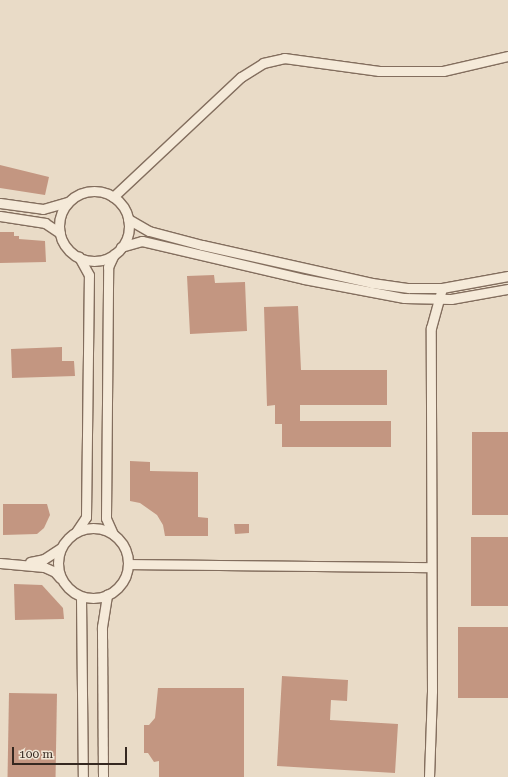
<!DOCTYPE html>
<html>
<head>
<meta charset="utf-8">
<style>
	body { margin:0 }
	#map { position:relative; width:508px; height:777px; overflow:hidden; background:#e9dbc7; font-family:"Roboto Serif",serif }
	div>[style] { position:absolute }
	[style*='--x'] { left:calc(var(--x)*1px); top:calc(var(--y)*1px); width:calc(var(--w)*1px); rotate:calc(var(--a)*1deg) }
	.building>* { inset:0; background:#c39681; transform-origin:0 0 }
	.roads { filter:drop-shadow(1px 0 #836e5e) drop-shadow(-1px 0 #836e5e) drop-shadow(0 1px #836e5e) drop-shadow(0 -1px #836e5e) }
	.street>* { height:9px; margin:-4.5px; padding:0 4.5px; transform-origin:4.5px; border-radius:4.5px; background:#f5ead9 }
	.street>.ring { margin:-4.5px; padding:0; box-sizing:content-box; background:none; border:9px solid #f5ead9; border-radius:50% }
	span { translate:-50% -50%; white-space:nowrap; text-align:center; line-height:1.15; -webkit-text-stroke:3px #f2e7d6; paint-order:stroke }
	.scale { position:absolute; left:12px; top:747px; width:115px; height:18px; box-sizing:border-box; border:2px solid #352820; border-top:0; padding-left:5px; font-size:12px; line-height:14px; white-space:nowrap; color:#352820; -webkit-text-stroke:3px #f2e7d6; paint-order:stroke }
</style>
</head>
<body>
<div id="map">
	<div class="building">
		<i style="clip-path:polygon(0 165px,49px 177px,45px 195px,0 188px)"></i>
		<i style="clip-path:polygon(0 232px,14px 232px,14px 236px,19px 236px,19px 239px,45px 241px,46px 262px,0 263px)"></i>
		<i style="clip-path:polygon(214px 275px,215px 283px,245px 282px,247px 331px,190px 334px,187px 276px)"></i>
		<i style="clip-path:polygon(298px 306px,301px 370px,387px 370px,387px 405px,300px 405px,300px 421px,391px 421px,391px 447px,282px 447px,282px 424px,275px 424px,275px 405px,267px 406px,264px 307px)"></i>
		<i style="clip-path:polygon(62px 347px,62px 361px,74px 361px,75px 376px,12px 378px,11px 349px)"></i>
		<i style="left:472px;top:432px;width:36px;height:83px"></i>
		<i style="clip-path:polygon(130px 461px,150px 462px,150px 471px,198px 472px,198px 517px,208px 518px,208px 536px,165px 536px,163px 525px,157px 515px,140px 503px,130px 501px)"></i>
		<i style="clip-path:polygon(3px 504px,47px 504px,50px 515px,44px 528px,37px 534px,3px 535px)"></i>
		<i style="clip-path:polygon(234px 524px,249px 524px,249px 533px,235px 534px)"></i>
		<i style="left:471px;top:537px;width:37px;height:69px"></i>
		<i style="clip-path:polygon(14px 584px,42px 585px,63px 608px,64px 619px,15px 620px)"></i>
		<i style="left:458px;top:627px;width:50px;height:71px"></i>
		<i style="clip-path:polygon(282px 676px,348px 680px,347px 701px,331px 700px,330px 720px,398px 724px,395px 773px,277px 766px)"></i>
		<i style="clip-path:polygon(158px 688px,244px 688px,244px 777px,159px 777px,159px 761px,154px 762px,148px 753px,144px 753px,144px 725px,149px 725px,155px 718px)"></i>
		<i style="left:9px;top:693px;width:48px;height:84px;rotate:1deg"></i>
	</div>
	<div class="roads">
		<div class="street">
			<i class="ring" style="left:59px;top:191px;width:61px;height:61px"></i>
			<i style="--x:113;--y:197;--w:175;--a:-43.2"></i>
			<i style="--x:241;--y:77;--w:26;--a:-32"></i>
			<i style="--x:263;--y:63;--w:22;--a:-13"></i>
			<i style="--x:284;--y:58;--w:96;--a:7.8"></i>
			<i style="--x:379;--y:71;--w:64;--a:0"></i>
			<i style="--x:443;--y:71;--w:67;--a:-13"></i>
			<i style="--x:0;--y:203;--w:43;--a:7.9"></i>
			<i style="--x:43;--y:209;--w:26;--a:-16"></i>
			<i style="--x:0;--y:216;--w:46;--a:8.8"></i>
			<i style="--x:45;--y:223;--w:18;--a:34"></i>
			<i style="--x:128;--y:219;--w:24;--a:30"></i>
			<i style="--x:149;--y:231;--w:55;--a:14.8"></i>
			<i style="--x:202;--y:245;--w:174;--a:12.6"></i>
			<i style="--x:372;--y:283;--w:37;--a:8"></i>
			<i style="--x:409;--y:288;--w:33;--a:0"></i>
			<i style="--x:442;--y:288;--w:67;--a:-10.3"></i>
			<i style="--x:121;--y:247;--w:22;--a:-16"></i>
			<i style="--x:142;--y:241;--w:166;--a:13.2"></i>
			<i style="--x:304;--y:279;--w:102;--a:10.8"></i>
			<i style="--x:404;--y:298;--w:47;--a:1.2"></i>
			<i style="--x:451;--y:299;--w:58;--a:-10"></i>
			<i class="ring" style="left:58px;top:528px;width:61px;height:61px"></i>
			<i style="--x:76;--y:532;--w:18;--a:-56"></i>
			<i style="--x:86;--y:517;--w:242;--a:-89.3"></i>
			<i style="--x:89;--y:275;--w:21;--a:-119"></i>
			<i style="--x:113;--y:534;--w:17;--a:-114"></i>
			<i style="--x:106;--y:518;--w:251;--a:-89.5"></i>
			<i style="--x:108;--y:267;--w:14;--a:-65"></i>
			<i style="--x:30;--y:562;--w:14;--a:-12"></i>
			<i style="--x:44;--y:559;--w:20;--a:-33"></i>
			<i style="--x:0;--y:563;--w:44;--a:5.2"></i>
			<i style="--x:44;--y:567;--w:12;--a:24"></i>
			<i style="--x:55;--y:572;--w:8;--a:50"></i>
			<i style="--x:128;--y:564;--w:302;--a:0.6"></i>
			<i style="--x:81;--y:597;--w:180;--a:89.4"></i>
			<i style="--x:103;--y:777;--w:150;--a:-90.4"></i>
			<i style="--x:102;--y:627;--w:33;--a:-81"></i>
			<i style="--x:429;--y:777;--w:86;--a:-88"></i>
			<i style="--x:432;--y:691;--w:363;--a:-90.2"></i>
			<i style="--x:431;--y:328;--w:41;--a:-74.6"></i>
		</div>
	</div>
	<div class="scale">100 m</div>
</div>
</body>
</html>
